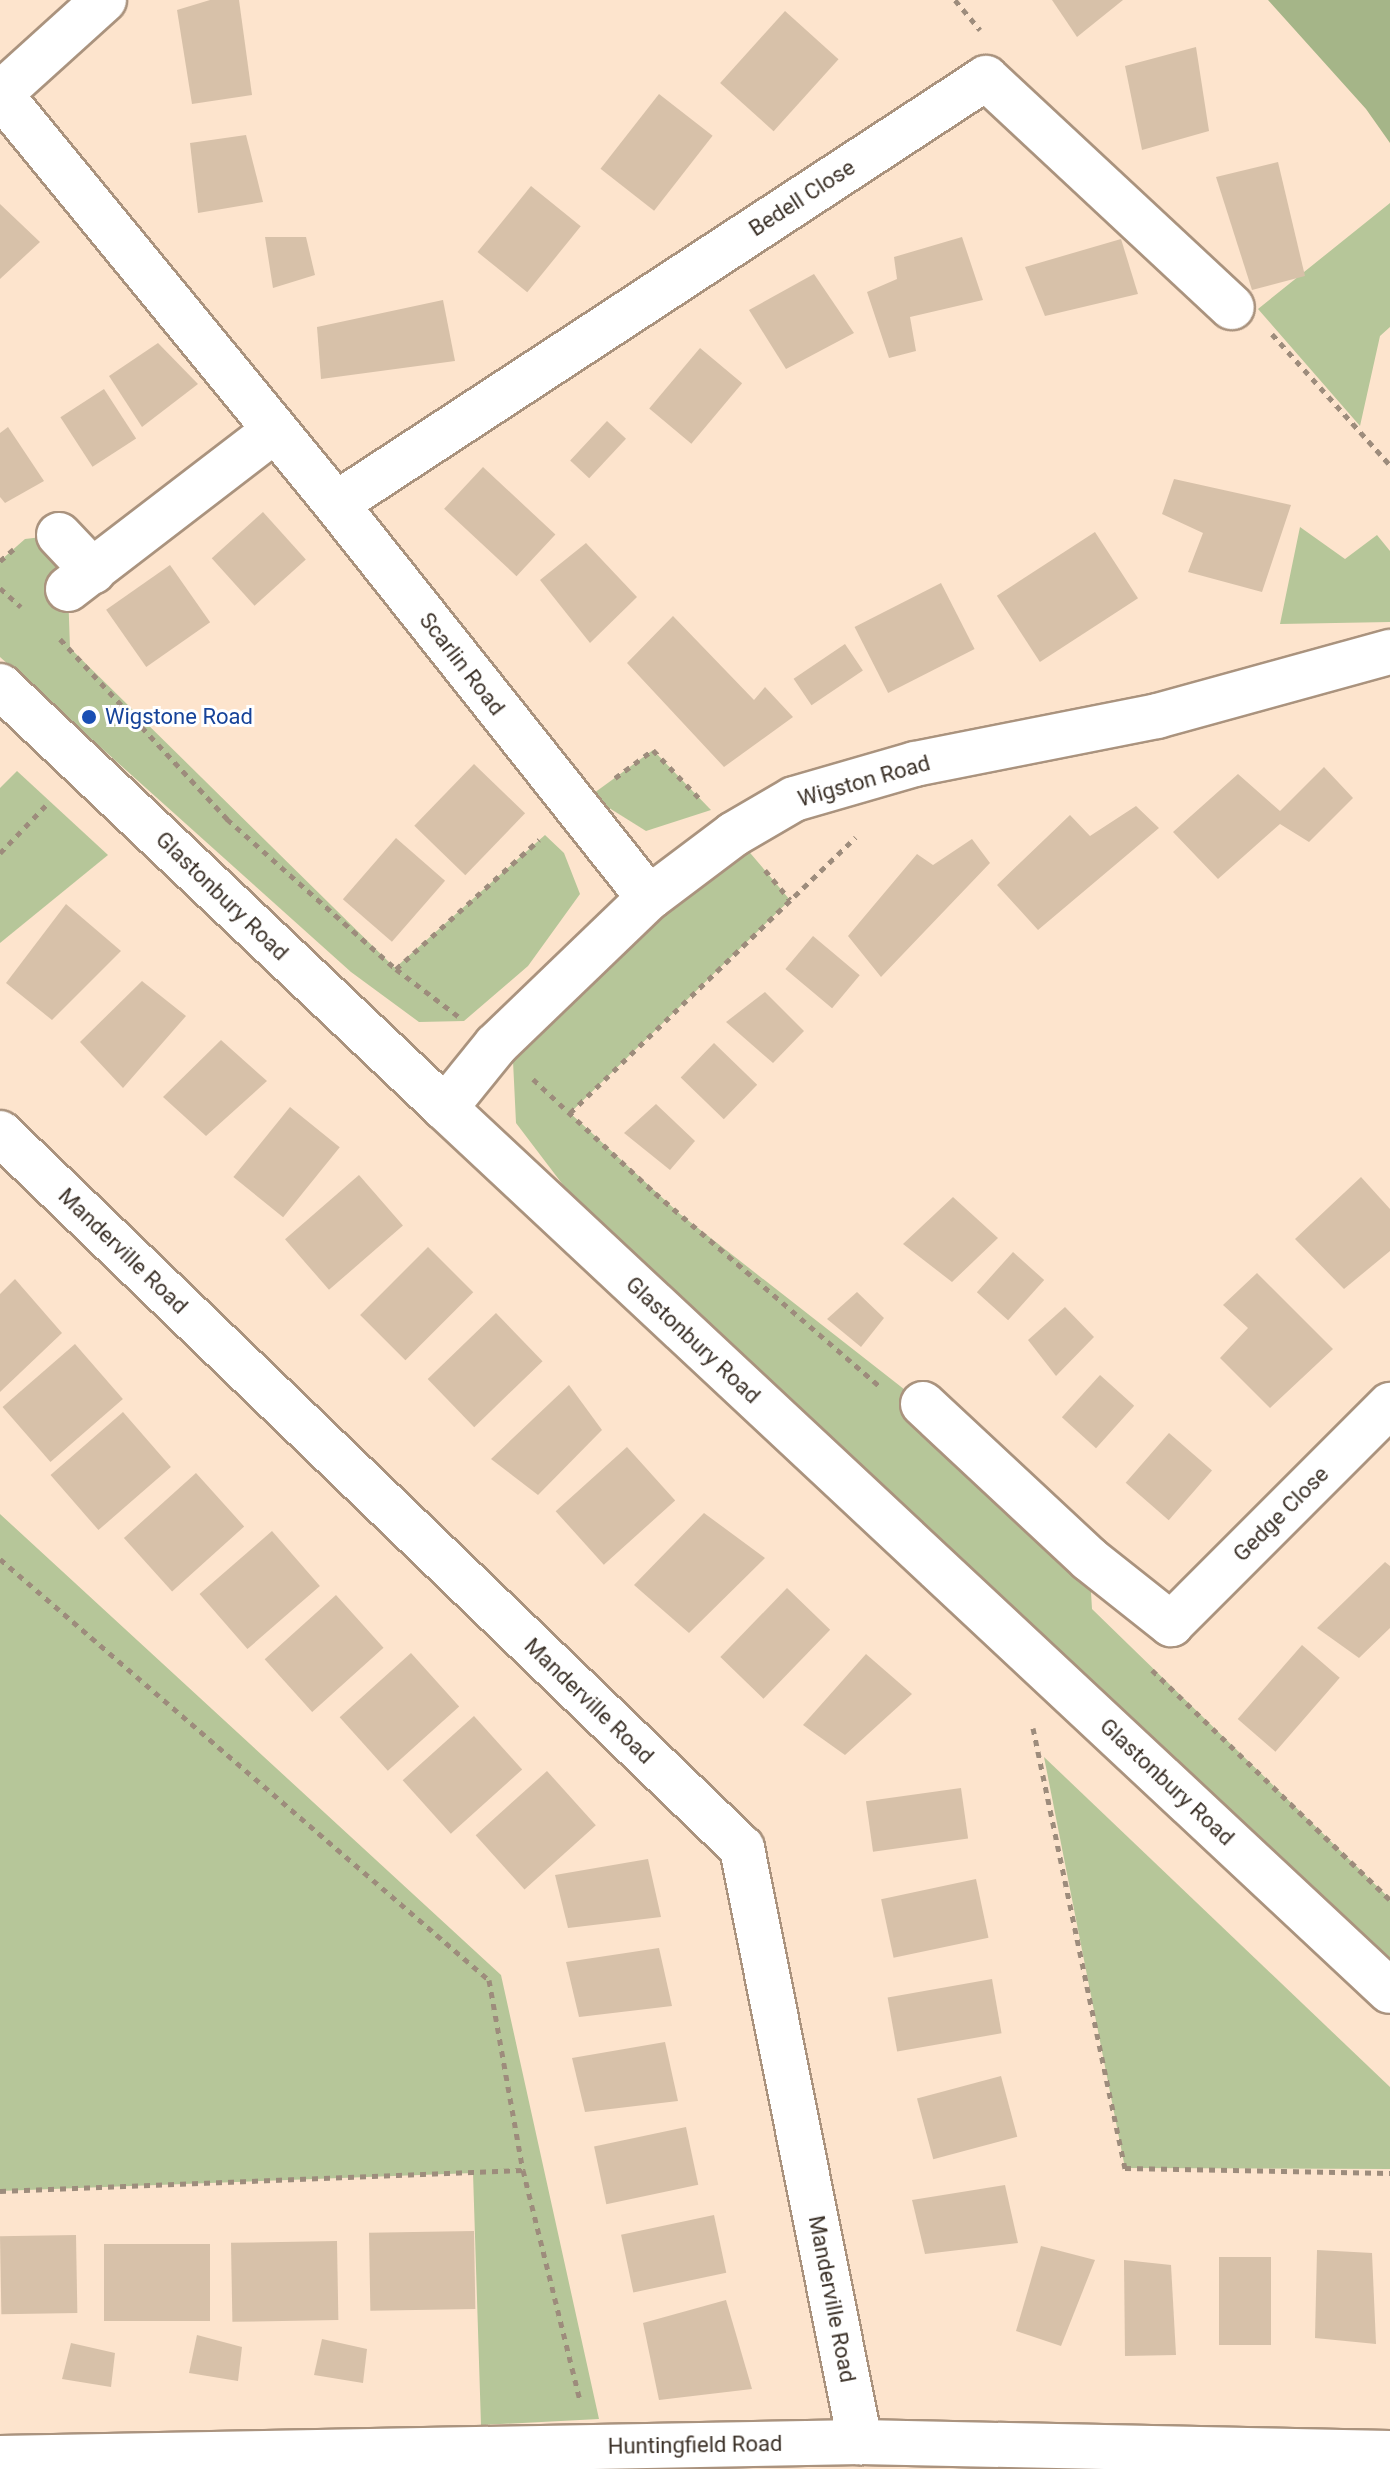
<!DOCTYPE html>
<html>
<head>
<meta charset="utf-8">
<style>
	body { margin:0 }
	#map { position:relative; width:1390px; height:2469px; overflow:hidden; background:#fde4cd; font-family:Roboto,sans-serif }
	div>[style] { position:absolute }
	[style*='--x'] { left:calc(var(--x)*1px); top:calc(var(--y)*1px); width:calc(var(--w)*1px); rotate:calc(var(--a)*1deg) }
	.green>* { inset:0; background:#b6c699 }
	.forest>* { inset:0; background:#a5b588 }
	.building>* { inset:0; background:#d7c1a9; transform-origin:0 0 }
	.path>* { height:5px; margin-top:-2.5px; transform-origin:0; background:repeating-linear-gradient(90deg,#9d8c7c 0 6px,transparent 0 12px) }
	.roads { filter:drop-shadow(2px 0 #aa937e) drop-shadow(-2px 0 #aa937e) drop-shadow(0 2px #aa937e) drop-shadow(0 -2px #aa937e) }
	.minor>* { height:44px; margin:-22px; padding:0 22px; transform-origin:22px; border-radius:22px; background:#fff }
	.dots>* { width:22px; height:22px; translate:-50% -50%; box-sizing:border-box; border:4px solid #fff; border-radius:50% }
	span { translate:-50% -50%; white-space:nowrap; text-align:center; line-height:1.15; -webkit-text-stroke:6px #fff; paint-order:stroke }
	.street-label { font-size:22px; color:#3c3229 }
	.transit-label { font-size:22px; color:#164399 }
	.left { translate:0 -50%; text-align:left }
</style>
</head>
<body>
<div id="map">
	<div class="green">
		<i style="clip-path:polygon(1390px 203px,1390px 327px,1380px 336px,1360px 426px,1258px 309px)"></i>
		<i style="clip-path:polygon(1300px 527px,1345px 559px,1377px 535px,1390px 551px,1390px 622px,1280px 624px)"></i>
		<i style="clip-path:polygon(59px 535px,68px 590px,70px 648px,395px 968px,545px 835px,564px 853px,580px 894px,528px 966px,464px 1021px,419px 1022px,351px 972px,0 657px,0 561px,25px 539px)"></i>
		<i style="clip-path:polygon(653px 750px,711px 810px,646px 831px,590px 796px)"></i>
		<i style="clip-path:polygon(17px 771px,108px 855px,0 943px,0 788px)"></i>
		<i style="clip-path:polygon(734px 834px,790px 900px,570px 1113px,680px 1214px,923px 1404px,1089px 1559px,1092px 1609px,1390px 1899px,1390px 1985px,576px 1202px,516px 1123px,513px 1061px,627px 950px)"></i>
		<i style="clip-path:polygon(0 1514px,501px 1975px,599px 2419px,481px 2425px,473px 2173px,0 2191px)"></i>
		<i style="clip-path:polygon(1044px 1757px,1390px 2087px,1390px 2169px,1125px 2168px)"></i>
	</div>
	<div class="forest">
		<i style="clip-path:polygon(1268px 0,1390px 0,1390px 143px,1366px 109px)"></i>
	</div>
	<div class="building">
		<i style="clip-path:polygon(210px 0,239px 0,252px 95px,192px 104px,177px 10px)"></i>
		<i style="clip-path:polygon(1052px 0,1123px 0,1077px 37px)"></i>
		<i style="left:785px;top:11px;width:72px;height:97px;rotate:42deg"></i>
		<i style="clip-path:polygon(1196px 47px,1209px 131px,1142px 150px,1125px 66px)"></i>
		<i style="left:659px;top:94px;width:68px;height:95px;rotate:38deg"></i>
		<i style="clip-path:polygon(246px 135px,263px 202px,198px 213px,190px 143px)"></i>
		<i style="clip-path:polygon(1278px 162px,1305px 276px,1252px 290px,1216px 177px)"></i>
		<i style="left:531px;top:186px;width:64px;height:85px;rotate:39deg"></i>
		<i style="clip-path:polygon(0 204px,40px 242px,0 279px)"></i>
		<i style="clip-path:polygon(265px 237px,306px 237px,315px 275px,273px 288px)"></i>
		<i style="clip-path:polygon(962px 237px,983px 300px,910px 317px,916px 351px,889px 358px,867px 292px,897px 279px,894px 257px)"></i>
		<i style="clip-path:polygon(1121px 239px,1138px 294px,1045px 316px,1025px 267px)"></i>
		<i style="clip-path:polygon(814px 274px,854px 333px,786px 369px,749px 310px)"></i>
		<i style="clip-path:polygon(443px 300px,455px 361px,321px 379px,317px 327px)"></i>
		<i style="clip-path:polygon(158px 343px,198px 384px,142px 427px,109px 376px)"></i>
		<i style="left:700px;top:348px;width:55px;height:79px;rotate:40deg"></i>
		<i style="left:104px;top:389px;width:59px;height:52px;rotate:57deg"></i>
		<i style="left:607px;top:421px;width:26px;height:54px;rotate:43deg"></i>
		<i style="clip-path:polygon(8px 427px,44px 481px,5px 503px,0 497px,0 433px)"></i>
		<i style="left:483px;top:467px;width:99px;height:57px;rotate:43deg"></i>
		<i style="clip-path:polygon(1174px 479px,1291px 505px,1262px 592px,1188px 572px,1203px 533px,1162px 514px)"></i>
		<i style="left:263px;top:512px;width:64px;height:69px;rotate:48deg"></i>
		<i style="left:1095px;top:532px;width:79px;height:117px;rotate:57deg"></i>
		<i style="clip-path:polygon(586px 543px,637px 597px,590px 643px,540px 580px)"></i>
		<i style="left:170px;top:565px;width:70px;height:78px;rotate:55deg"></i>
		<i style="left:941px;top:583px;width:74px;height:97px;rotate:63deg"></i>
		<i style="clip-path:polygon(673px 616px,754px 700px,765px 687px,793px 717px,724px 767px,627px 663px)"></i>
		<i style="left:845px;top:644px;width:32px;height:62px;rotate:56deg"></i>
		<i style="left:474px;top:764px;width:71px;height:86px;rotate:44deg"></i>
		<i style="clip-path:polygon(1324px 767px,1353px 798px,1309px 842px,1280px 824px,1218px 879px,1173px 832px,1238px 774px,1280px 811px)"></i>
		<i style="clip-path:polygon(1136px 806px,1159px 828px,1038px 930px,997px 885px,1070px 815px,1090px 836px)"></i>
		<i style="left:396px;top:838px;width:65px;height:81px;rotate:41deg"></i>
		<i style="clip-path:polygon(972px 839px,990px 863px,881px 977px,848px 936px,917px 854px,933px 865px)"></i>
		<i style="clip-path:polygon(66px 904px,121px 951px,52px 1020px,6px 983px)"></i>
		<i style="left:813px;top:936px;width:61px;height:43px;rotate:40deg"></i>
		<i style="clip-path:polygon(142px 981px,186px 1016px,123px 1088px,80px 1042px)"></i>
		<i style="clip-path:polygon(765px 992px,804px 1031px,773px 1063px,726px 1022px)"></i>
		<i style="clip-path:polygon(221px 1040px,267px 1081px,206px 1136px,163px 1097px)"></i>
		<i style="left:714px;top:1043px;width:60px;height:48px;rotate:44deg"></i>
		<i style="clip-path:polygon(656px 1104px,695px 1141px,670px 1170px,624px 1133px)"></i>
		<i style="left:290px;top:1107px;width:64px;height:90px;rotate:39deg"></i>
		<i style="left:359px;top:1175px;width:67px;height:98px;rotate:49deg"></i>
		<i style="clip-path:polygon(1361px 1177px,1390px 1209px,1390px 1251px,1344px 1289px,1295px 1239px)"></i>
		<i style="clip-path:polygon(953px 1197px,998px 1238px,952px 1282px,903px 1244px)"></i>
		<i style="left:428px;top:1247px;width:64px;height:96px;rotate:45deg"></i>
		<i style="left:1013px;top:1252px;width:42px;height:54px;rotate:42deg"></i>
		<i style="clip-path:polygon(1257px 1273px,1333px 1349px,1270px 1408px,1220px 1358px,1248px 1328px,1223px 1305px)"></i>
		<i style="clip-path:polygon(15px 1279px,62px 1333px,0 1392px,0 1294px)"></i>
		<i style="clip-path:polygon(857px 1292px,884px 1318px,861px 1347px,827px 1319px)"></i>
		<i style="clip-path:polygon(1065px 1307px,1094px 1337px,1056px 1376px,1028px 1340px)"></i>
		<i style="left:496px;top:1313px;width:67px;height:95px;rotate:46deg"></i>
		<i style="left:75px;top:1344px;width:73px;height:96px;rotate:49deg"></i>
		<i style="left:1100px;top:1375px;width:46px;height:57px;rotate:42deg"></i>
		<i style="clip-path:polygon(569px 1385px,602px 1430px,538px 1495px,491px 1459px)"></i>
		<i style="left:123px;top:1412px;width:73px;height:96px;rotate:49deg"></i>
		<i style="left:1169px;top:1433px;width:57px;height:66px;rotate:41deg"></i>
		<i style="left:627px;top:1447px;width:72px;height:96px;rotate:48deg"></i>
		<i style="left:196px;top:1473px;width:72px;height:97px;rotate:48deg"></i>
		<i style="clip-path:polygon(704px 1513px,765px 1558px,689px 1633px,634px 1585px)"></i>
		<i style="left:272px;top:1531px;width:73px;height:96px;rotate:49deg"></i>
		<i style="clip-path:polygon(1385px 1562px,1390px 1566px,1390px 1628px,1359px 1658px,1317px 1628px)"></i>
		<i style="left:787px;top:1588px;width:60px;height:96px;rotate:44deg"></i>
		<i style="left:336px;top:1595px;width:71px;height:96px;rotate:48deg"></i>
		<i style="left:1302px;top:1645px;width:50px;height:98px;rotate:41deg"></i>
		<i style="left:411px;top:1653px;width:72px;height:96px;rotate:48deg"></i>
		<i style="clip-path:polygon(866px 1654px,912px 1694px,845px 1755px,803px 1725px)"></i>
		<i style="left:474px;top:1716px;width:72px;height:96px;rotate:48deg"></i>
		<i style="left:547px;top:1771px;width:73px;height:96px;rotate:48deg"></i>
		<i style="left:961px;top:1788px;width:51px;height:96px;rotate:82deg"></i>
		<i style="clip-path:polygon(648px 1859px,661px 1917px,568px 1928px,555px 1875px)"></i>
		<i style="left:976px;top:1879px;width:60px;height:97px;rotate:78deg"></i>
		<i style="clip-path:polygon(659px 1948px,672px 2006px,579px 2017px,566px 1962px)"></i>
		<i style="left:992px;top:1979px;width:55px;height:106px;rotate:80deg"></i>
		<i style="clip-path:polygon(665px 2042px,678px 2101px,585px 2112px,572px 2058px)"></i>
		<i style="left:1001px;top:2076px;width:63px;height:87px;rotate:75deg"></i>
		<i style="left:686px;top:2127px;width:59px;height:94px;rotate:78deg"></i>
		<i style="clip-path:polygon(1005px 2185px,1018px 2243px,925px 2254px,912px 2200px)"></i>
		<i style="left:714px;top:2215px;width:59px;height:95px;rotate:78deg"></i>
		<i style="left:474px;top:2231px;width:78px;height:105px;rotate:89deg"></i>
		<i style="left:76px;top:2235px;width:78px;height:76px;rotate:89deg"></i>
		<i style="left:337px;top:2241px;width:79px;height:106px;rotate:89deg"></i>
		<i style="left:210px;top:2244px;width:77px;height:106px;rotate:90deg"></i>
		<i style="clip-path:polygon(1041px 2246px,1095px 2260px,1061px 2346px,1016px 2331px)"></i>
		<i style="clip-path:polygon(1317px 2250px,1372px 2253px,1376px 2344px,1315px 2338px)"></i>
		<i style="left:1219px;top:2257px;width:52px;height:88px"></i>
		<i style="clip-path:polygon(1124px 2260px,1171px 2265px,1176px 2355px,1125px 2356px)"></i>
		<i style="clip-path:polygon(726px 2300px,752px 2389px,659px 2400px,643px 2323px)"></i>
		<i style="clip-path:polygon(197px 2335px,242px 2347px,238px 2381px,189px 2373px)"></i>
		<i style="clip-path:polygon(322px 2339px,367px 2349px,363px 2383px,314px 2375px)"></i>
		<i style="clip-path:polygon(71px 2343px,115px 2353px,111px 2387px,62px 2379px)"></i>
	</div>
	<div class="path">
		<i style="--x:955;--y:0;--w:39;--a:50"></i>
		<i style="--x:1272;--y:334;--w:176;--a:48"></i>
		<i style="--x:0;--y:561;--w:18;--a:-41"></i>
		<i style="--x:0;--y:588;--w:28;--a:42"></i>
		<i style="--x:60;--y:639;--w:246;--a:47.1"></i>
		<i style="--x:227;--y:819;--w:226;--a:41.6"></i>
		<i style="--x:396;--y:969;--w:78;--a:37.2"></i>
		<i style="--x:615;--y:778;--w:47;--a:-36.4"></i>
		<i style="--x:653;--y:750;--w:66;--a:46.2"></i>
		<i style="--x:0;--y:853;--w:71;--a:-46.1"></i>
		<i style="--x:765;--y:870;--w:39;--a:50"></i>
		<i style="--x:396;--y:969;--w:193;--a:-42.1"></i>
		<i style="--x:533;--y:1079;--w:167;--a:43.1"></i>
		<i style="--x:655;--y:1193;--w:296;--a:40.7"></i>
		<i style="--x:570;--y:1113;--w:397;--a:-44"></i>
		<i style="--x:0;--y:1559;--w:645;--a:40.73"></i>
		<i style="--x:489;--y:1980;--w:193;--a:79.9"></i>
		<i style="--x:523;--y:2170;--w:237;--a:76.1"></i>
		<i style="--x:1152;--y:1670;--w:331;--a:44"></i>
		<i style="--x:1033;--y:1728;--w:450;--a:78.2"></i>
		<i style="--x:1125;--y:2168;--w:265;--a:1.1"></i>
		<i style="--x:0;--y:2191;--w:523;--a:-2.3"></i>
	</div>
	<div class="roads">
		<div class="minor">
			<i style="--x:104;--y:0;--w:140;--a:137.9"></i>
			<i style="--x:0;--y:94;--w:530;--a:50.66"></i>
			<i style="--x:336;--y:504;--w:503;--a:51.54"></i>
			<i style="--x:336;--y:504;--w:777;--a:-33.24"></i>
			<i style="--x:986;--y:78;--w:336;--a:43"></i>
			<i style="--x:59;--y:535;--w:50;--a:46.6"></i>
			<i style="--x:68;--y:589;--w:261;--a:-37.5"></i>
			<i style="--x:0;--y:686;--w:613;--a:43.48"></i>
			<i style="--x:445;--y:1108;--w:1293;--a:43.06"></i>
			<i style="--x:445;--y:1108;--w:81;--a:-51"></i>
			<i style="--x:496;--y:1045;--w:212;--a:-43.9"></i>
			<i style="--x:649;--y:898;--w:106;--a:-37"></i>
			<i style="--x:734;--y:834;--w:69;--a:-30.3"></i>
			<i style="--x:794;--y:799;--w:126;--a:-16.1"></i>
			<i style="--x:915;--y:764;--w:247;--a:-11.2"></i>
			<i style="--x:1157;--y:716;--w:242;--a:-15.4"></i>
			<i style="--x:0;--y:1133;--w:1030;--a:43.94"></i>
			<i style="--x:742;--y:1848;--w:606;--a:78.76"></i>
			<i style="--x:923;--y:1404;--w:227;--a:43"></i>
			<i style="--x:1089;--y:1559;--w:105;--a:38.4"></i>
			<i style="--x:1171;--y:1624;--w:310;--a:-45"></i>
			<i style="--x:0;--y:2458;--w:860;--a:-1.07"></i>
			<i style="--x:860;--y:2442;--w:530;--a:1.19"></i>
		</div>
	</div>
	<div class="dots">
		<i style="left:89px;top:717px;background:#1a4fb4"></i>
	</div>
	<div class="street-label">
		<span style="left:802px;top:198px;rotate:-33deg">Bedell Close</span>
		<span style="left:462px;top:664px;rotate:52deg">Scarlin Road</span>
		<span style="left:864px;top:781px;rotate:-16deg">Wigston Road</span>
		<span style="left:222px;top:896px;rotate:44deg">Glastonbury Road</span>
		<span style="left:123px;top:1251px;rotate:44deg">Manderville Road</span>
		<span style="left:693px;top:1340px;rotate:43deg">Glastonbury Road</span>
		<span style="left:1281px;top:1514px;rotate:-45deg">Gedge Close</span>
		<span style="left:589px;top:1701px;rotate:44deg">Manderville Road</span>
		<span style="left:1167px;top:1782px;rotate:43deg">Glastonbury Road</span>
		<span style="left:832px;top:2299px;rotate:79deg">Manderville Road</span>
		<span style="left:695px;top:2445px;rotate:-1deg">Huntingfield Road</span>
	</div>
	<div class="transit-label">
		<span class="left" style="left:105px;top:717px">Wigstone Road</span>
	</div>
</div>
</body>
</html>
